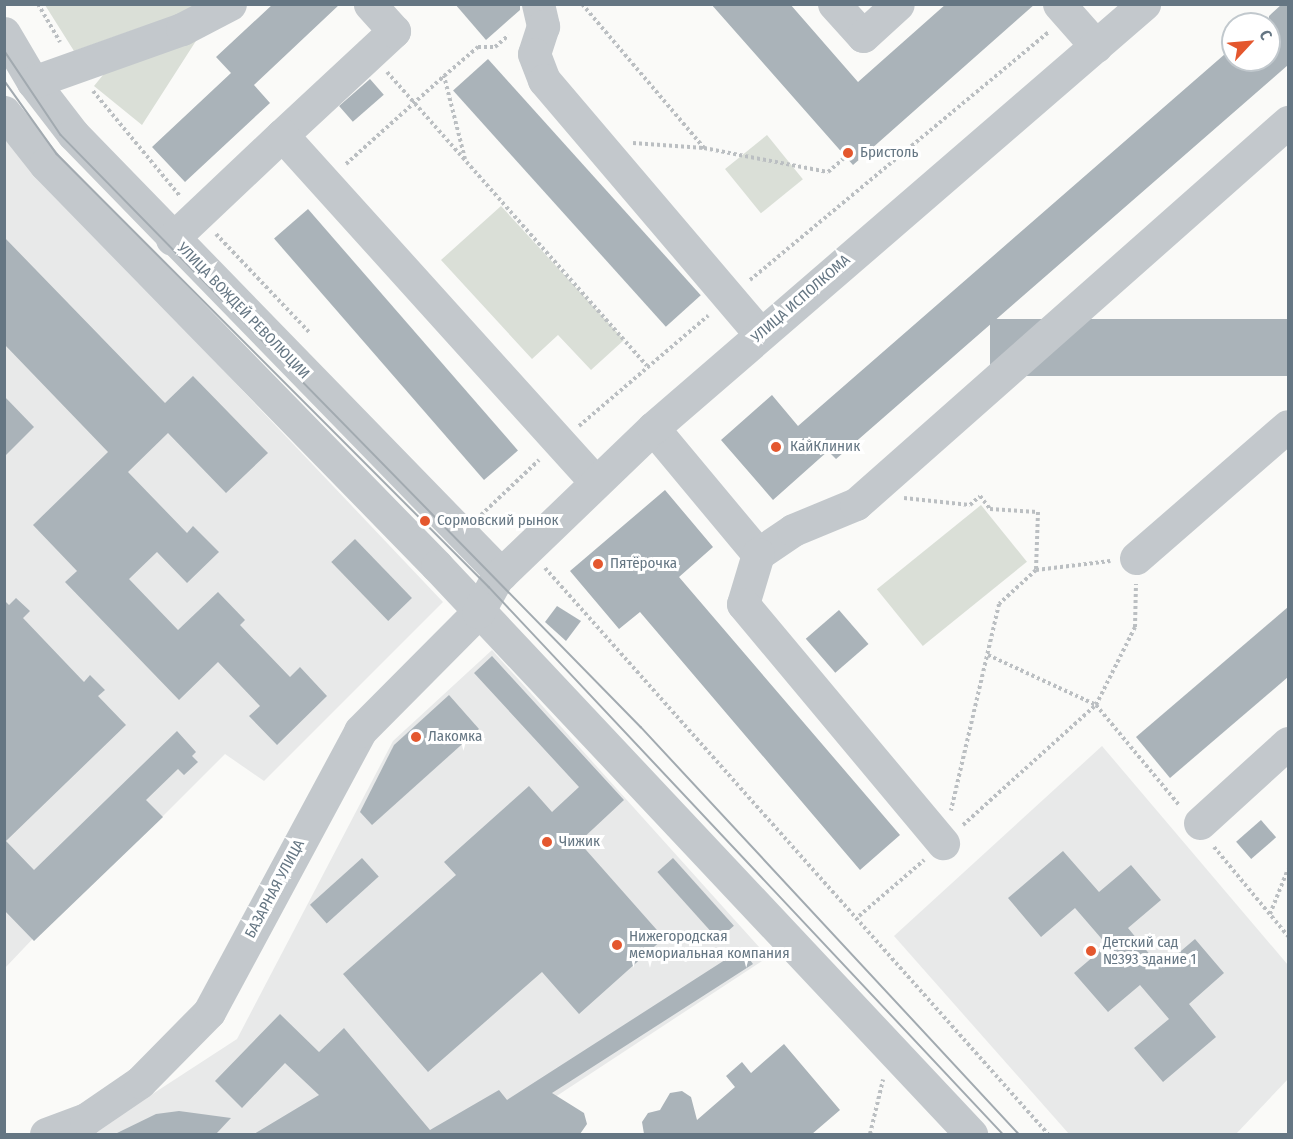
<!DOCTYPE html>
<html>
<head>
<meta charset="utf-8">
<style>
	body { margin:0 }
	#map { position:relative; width:1293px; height:1139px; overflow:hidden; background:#fafaf8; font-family:"Fira Sans Condensed",sans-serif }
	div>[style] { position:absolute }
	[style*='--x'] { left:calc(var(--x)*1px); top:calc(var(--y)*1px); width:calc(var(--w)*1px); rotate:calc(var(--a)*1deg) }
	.built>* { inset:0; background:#e8e9e9 }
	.green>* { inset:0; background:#dadfd7; transform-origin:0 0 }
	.building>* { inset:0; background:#aab3b9; transform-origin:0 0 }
	.path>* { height:4px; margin-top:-2px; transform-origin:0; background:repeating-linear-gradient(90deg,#bbbfc2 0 3px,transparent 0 6px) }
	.minor>* { height:33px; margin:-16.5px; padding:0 16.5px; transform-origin:16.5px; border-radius:16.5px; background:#c3c8cc }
	.tram>* { height:1.5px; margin:-0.75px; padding:0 0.75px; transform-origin:0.75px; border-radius:0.75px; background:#a2aab0 }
	.dots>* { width:16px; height:16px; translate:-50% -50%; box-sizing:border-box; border:3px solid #fff; border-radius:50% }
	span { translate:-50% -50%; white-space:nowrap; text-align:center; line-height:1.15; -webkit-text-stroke:6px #fff; paint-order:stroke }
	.poi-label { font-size:15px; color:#657683 }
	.left { translate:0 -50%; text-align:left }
	.street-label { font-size:15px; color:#657683 }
	.frame { position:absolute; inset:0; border:6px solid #657683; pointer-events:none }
	.north { position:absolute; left:1221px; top:12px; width:60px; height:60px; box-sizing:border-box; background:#fff; border:2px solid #c1c8cd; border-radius:50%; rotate:64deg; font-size:16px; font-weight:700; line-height:24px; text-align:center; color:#657683 }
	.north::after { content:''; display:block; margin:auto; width:21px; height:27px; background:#e4572e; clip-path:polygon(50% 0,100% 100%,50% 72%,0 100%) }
</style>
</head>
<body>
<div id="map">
	<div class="built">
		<i style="clip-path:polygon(5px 140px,443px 602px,264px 781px,225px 754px,160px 819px,137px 829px,5px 968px)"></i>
		<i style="clip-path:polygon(492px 650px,768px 957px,546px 1103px,554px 1134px,91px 1134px,237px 1039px,393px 741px)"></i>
		<i style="clip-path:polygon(1102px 746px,1288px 965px,1288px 1079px,1236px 1134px,1069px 1134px,894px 936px)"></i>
	</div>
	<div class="green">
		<i style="clip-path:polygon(45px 5px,219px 5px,142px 125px,94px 86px,142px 27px,74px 51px)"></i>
		<i style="left:767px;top:135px;width:57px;height:54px;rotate:51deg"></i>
		<i style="clip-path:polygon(501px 206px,624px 340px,591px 370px,558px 335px,532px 359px,441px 260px)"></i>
		<i style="left:981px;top:505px;width:73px;height:134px;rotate:51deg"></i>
	</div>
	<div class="building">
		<i style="clip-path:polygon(273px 4px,340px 4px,254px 85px,270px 103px,185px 182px,152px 147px,231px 73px,216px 57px)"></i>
		<i style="clip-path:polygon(455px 4px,520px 4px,520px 10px,486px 40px)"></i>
		<i style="clip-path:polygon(711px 4px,790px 4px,858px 82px,946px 4px,1035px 4px,853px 165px)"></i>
		<i style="clip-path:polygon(1282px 4px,1288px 4px,1288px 65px,836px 459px,828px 451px,773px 500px,721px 440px,772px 395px,798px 426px,1233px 47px,1233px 60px,1269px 60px,1269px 16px)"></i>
		<i style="left:488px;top:59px;width:318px;height:47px;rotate:48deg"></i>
		<i style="left:370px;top:79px;width:21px;height:41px;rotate:49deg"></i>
		<i style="left:308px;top:209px;width:320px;height:45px;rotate:49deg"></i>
		<i style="clip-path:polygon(4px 237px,165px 403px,193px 376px,268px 453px,226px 493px,168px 433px,128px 472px,187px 533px,193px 526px,219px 552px,187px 583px,157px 552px,129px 579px,178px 630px,218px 592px,245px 620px,240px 625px,290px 677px,300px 667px,327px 696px,277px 745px,249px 716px,260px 706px,218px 662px,179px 700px,65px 582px,77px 571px,33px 525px,108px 452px,4px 344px)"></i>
		<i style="left:1288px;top:319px;width:57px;height:298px;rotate:90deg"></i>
		<i style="clip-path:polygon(4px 396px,34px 427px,4px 457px)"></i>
		<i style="clip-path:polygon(665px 490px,713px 547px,679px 577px,900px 835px,860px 870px,640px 612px,619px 629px,570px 571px)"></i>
		<i style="left:355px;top:539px;width:82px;height:33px;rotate:46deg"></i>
		<i style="clip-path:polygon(16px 598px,30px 611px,23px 618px,84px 682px,90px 675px,105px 690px,98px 696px,126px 725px,6px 841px,34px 870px,177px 731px,196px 752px,192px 756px,198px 762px,184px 775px,178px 769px,146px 800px,163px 817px,34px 941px,4px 910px,4px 600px,9px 605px)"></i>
		<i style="clip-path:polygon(557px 606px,581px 621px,566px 641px,545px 622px)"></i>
		<i style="clip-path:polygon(1288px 607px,1288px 677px,1170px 778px,1136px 737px)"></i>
		<i style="left:839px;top:610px;width:45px;height:44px;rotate:49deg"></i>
		<i style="clip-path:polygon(492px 656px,624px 800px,579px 842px,664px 938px,579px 1014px,542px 972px,428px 1072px,343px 974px,456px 875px,444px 862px,529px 786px,552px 812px,579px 787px,474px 673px)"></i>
		<i style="clip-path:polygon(449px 695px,479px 729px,372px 825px,360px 812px,394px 745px)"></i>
		<i style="left:1261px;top:820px;width:23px;height:33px;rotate:49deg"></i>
		<i style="clip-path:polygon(1063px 851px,1099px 892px,1131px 865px,1161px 900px,1128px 928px,1161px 968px,1195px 939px,1224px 973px,1189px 1004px,1216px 1037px,1163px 1082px,1134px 1048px,1169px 1019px,1140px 985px,1108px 1012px,1074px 973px,1107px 945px,1075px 908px,1041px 937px,1008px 898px)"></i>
		<i style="left:362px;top:858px;width:25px;height:70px;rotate:48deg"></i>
		<i style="left:673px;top:858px;width:91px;height:21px;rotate:48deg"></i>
		<i style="clip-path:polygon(742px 949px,753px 964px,552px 1093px,584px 1113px,587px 1124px,580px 1134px,254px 1134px,319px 1095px,285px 1063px,242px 1108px,215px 1081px,280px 1014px,319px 1052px,344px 1028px,430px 1130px,499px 1090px,507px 1100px)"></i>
		<i style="clip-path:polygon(784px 1044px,840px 1110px,812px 1134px,644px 1134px,642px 1122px,648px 1113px,660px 1110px,670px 1093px,682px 1091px,691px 1097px,697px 1120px,735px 1087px,726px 1076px,742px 1062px,751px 1073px)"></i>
		<i style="clip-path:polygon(179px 1111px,231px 1118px,216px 1134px,115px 1134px,156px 1114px)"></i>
	</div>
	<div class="path">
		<i style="--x:38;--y:4;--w:44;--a:59.9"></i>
		<i style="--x:582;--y:4;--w:189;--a:49.7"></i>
		<i style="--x:704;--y:148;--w:126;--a:11"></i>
		<i style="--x:828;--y:172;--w:23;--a:-41"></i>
		<i style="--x:387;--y:72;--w:392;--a:48.5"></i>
		<i style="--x:93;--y:91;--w:136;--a:50.4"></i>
		<i style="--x:633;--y:143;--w:71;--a:4"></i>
		<i style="--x:465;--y:159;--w:86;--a:-104.2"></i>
		<i style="--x:444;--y:76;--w:45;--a:-40.5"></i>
		<i style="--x:478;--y:47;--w:17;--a:0"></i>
		<i style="--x:495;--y:47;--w:18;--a:-41"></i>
		<i style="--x:346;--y:164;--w:132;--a:-41.9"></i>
		<i style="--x:216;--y:234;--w:137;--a:46.5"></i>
		<i style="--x:750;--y:280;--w:388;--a:-39.7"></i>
		<i style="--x:579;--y:426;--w:170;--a:-40.5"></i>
		<i style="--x:904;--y:498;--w:66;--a:6.1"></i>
		<i style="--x:970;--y:505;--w:13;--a:-42"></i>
		<i style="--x:980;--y:496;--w:16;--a:52"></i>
		<i style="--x:990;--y:509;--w:48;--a:3.6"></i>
		<i style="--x:1038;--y:512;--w:58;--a:92"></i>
		<i style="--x:1036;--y:570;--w:50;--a:137.4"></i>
		<i style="--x:999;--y:604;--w:212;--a:103.1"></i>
		<i style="--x:481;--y:515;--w:80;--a:-43.5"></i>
		<i style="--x:545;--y:568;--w:757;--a:48.37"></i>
		<i style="--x:1036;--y:570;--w:75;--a:-6.9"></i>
		<i style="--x:988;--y:655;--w:119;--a:24.8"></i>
		<i style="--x:1096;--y:705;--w:87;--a:-63.4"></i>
		<i style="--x:1135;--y:627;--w:43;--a:-88.7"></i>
		<i style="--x:963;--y:825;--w:179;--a:-42.1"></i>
		<i style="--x:1096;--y:705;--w:131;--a:50.3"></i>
		<i style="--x:1214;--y:847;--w:116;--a:50.3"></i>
		<i style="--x:1270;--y:914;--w:48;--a:-68.2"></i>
		<i style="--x:859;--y:916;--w:86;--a:-40.7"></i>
		<i style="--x:870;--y:1134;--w:56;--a:-76.5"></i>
	</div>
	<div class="minor">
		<i style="--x:538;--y:4;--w:23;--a:77"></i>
		<i style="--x:543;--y:26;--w:29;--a:108"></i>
		<i style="--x:534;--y:54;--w:28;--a:69"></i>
		<i style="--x:544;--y:80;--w:333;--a:49.6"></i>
		<i style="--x:834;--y:4;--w:43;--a:47.8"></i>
		<i style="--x:863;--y:36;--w:47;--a:-42.4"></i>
		<i style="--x:1059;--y:4;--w:56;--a:48.6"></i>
		<i style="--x:4;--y:33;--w:57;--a:59.4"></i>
		<i style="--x:33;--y:82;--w:66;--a:52.4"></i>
		<i style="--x:73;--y:134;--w:614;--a:45.79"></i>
		<i style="--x:33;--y:82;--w:158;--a:-19.6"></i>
		<i style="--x:182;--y:29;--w:54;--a:-27.5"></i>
		<i style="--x:4;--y:112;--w:66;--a:51.7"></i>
		<i style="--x:45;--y:164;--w:561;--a:45.72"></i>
		<i style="--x:437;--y:566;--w:780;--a:46.77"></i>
		<i style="--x:282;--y:135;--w:153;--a:-42.9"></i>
		<i style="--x:394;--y:31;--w:36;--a:-132"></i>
		<i style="--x:172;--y:239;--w:151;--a:-43.4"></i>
		<i style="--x:282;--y:135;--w:467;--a:47.9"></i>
		<i style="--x:653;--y:428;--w:164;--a:50.2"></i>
		<i style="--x:758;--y:554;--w:42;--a:-34.4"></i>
		<i style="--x:793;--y:530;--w:68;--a:-22.4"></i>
		<i style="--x:856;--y:504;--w:577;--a:-41.49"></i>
		<i style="--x:758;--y:554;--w:52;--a:106.7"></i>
		<i style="--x:743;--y:604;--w:312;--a:50.1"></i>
		<i style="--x:1136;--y:558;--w:201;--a:-41"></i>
		<i style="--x:1200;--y:823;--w:119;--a:-42.3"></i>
		<i style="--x:46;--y:1134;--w:43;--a:-20.6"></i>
		<i style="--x:86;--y:1119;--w:65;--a:-34.4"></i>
		<i style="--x:140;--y:1082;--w:98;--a:-45.4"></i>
		<i style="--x:209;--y:1012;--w:319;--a:-61.7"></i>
		<i style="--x:360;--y:731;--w:168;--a:-45.2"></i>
		<i style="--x:478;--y:612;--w:38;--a:-61"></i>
		<i style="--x:496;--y:579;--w:218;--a:-43.9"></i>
		<i style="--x:653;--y:428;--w:649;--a:-40.81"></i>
	</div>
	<div class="tram">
		<i style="--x:4;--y:50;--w:102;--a:56.2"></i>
		<i style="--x:61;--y:135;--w:829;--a:45.59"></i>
		<i style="--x:641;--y:727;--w:555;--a:47.12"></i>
		<i style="--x:4;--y:80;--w:91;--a:54.4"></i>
		<i style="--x:57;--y:154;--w:612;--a:45.07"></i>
		<i style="--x:489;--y:587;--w:751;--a:46.78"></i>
	</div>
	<div class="dots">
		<i style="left:848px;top:153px;background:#e4572e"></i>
		<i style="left:776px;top:447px;background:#e4572e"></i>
		<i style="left:425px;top:521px;background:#e4572e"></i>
		<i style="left:598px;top:564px;background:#e4572e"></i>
		<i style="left:416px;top:737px;background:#e4572e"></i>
		<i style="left:547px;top:842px;background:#e4572e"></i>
		<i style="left:617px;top:945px;background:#e4572e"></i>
		<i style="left:1091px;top:951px;background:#e4572e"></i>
	</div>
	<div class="poi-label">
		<span class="left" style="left:860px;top:153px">Бристоль</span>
		<span class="left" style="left:790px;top:447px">КайКлиник</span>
		<span class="left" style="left:437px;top:521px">Сормовский рынок</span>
		<span class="left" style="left:610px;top:564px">Пятёрочка</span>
		<span class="left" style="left:428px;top:737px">Лакомка</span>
		<span class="left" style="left:559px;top:842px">Чижик</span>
		<span class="left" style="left:629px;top:945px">Нижегородская<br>мемориальная компания</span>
		<span class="left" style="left:1103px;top:951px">Детский сад<br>№393 здание 1</span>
	</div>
	<div class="street-label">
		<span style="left:801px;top:299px;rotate:-41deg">УЛИЦА ИСПОЛКОМА</span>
		<span style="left:243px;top:311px;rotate:46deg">УЛИЦА ВОЖДЕЙ РЕВОЛЮЦИИ</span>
		<span style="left:275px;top:889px;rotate:-62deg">БАЗАРНАЯ УЛИЦА</span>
	</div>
	<div class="frame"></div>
	<div class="north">С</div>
</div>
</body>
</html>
